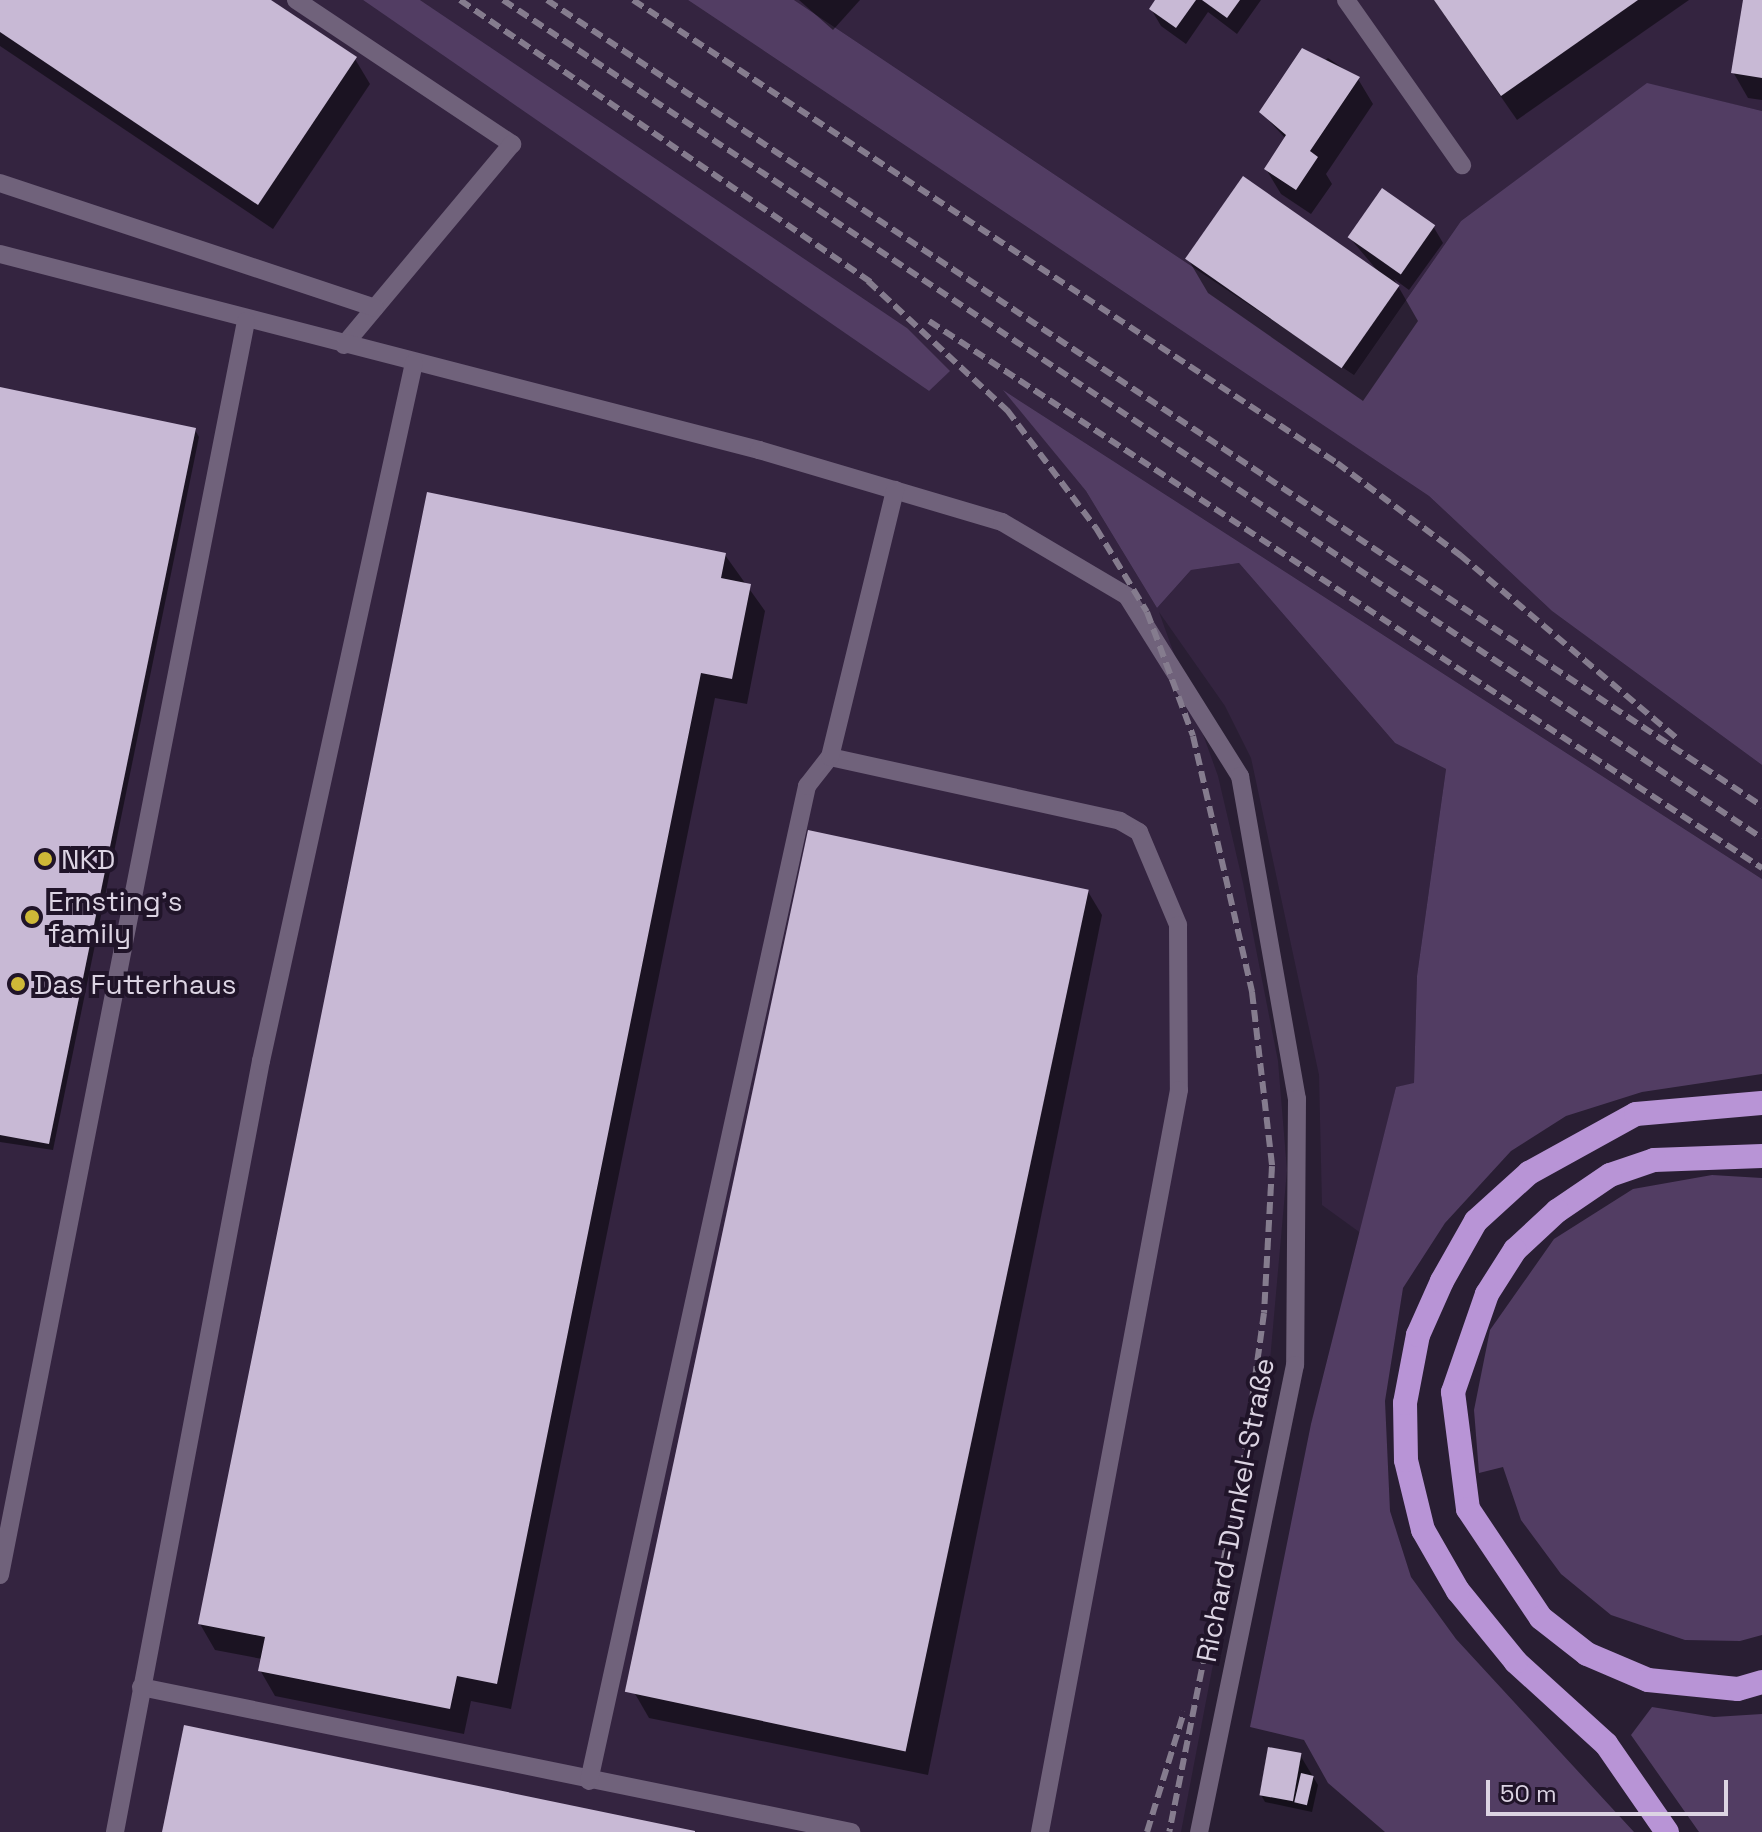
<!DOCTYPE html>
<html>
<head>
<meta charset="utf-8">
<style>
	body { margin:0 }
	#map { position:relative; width:1762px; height:1832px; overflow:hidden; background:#291e33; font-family:"Space Grotesk",sans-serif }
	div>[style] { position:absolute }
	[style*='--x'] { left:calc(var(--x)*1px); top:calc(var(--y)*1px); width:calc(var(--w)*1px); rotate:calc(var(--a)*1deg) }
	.built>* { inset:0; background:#342440 }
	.green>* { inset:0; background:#523d63 }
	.shadow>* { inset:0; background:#0007 }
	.building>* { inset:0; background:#c8b9d5; transform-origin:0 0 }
	.service>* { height:18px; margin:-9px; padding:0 9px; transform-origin:9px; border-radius:9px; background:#70627b }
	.motorway>* { height:24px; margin:-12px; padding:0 12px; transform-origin:12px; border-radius:12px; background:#b894d6 }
	.rail>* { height:6px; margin-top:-3px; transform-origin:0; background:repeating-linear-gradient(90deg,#857c8e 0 12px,transparent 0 18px) }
	.dots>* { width:22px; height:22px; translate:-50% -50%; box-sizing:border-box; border:4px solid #201429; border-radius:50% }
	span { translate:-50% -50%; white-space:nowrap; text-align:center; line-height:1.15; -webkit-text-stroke:8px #201429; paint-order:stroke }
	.poi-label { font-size:28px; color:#dcd4e3 }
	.left { translate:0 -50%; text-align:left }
	.street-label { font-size:28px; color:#dcd4e3 }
	.scale { position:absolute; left:1486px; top:1780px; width:242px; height:36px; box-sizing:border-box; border:4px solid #dcd4e3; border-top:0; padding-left:10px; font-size:24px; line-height:28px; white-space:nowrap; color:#dcd4e3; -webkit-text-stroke:6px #201429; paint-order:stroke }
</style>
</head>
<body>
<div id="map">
	<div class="built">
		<i style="clip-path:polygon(0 0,363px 0,929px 391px,907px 328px,420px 0,688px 0,1429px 496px,1552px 611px,1762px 765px,1762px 879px,1006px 392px,1086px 491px,1157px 608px,1191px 570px,1239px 563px,1395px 743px,1446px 769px,1417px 976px,1414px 1084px,1396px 1087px,1362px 1234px,1322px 1205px,1319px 1075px,1251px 758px,1225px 706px,1159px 612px,1218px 776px,1243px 883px,1278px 1061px,1287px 1170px,1269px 1372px,1181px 1832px,0 1832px)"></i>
		<i style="clip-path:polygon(794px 0,1762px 0,1762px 111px,1647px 84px,1461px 221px,1354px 375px)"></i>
	</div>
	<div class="green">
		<i style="clip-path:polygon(363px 0,420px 0,907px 328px,950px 371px,929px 391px)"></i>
		<i style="clip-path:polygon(688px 0,794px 0,1354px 375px,1461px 221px,1647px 83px,1762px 111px,1762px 765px,1552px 611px,1429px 496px)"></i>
		<i style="clip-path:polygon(1003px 390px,1762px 879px,1762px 1074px,1642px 1092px,1566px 1116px,1511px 1151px,1445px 1223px,1403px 1288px,1385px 1401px,1390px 1511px,1411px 1577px,1456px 1639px,1634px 1832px,1385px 1832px,1328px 1783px,1304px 1740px,1250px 1727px,1311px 1424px,1396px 1087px,1414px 1083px,1417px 976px,1446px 769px,1395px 743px,1239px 563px,1191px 570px,1157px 608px,1086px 491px)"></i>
		<i style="clip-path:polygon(1712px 1175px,1762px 1178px,1762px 1635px,1740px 1641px,1685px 1640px,1611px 1615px,1561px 1574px,1521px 1520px,1503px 1467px,1479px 1473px,1474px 1410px,1490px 1330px,1554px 1239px,1633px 1189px)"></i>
		<i style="clip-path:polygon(1652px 1707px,1714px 1717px,1762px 1714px,1762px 1832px,1699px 1832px,1631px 1735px)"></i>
	</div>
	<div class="shadow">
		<i style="clip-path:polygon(0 0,268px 0,355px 59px,370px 84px,273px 229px,0 46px)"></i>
		<i style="clip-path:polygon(799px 0,860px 0,833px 30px)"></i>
		<i style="clip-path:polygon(1159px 0,1261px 0,1237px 34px,1208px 12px,1186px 44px,1161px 26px,1151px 9px)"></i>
		<i style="clip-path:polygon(1434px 0,1689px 0,1517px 120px)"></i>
		<i style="clip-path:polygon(1745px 0,1762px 0,1762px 100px,1748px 98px,1733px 72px)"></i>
		<i style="clip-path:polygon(1328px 58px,1358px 79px,1373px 104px,1326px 174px,1332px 184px,1311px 214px,1281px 194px,1266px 169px,1286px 139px,1261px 112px)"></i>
		<i style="clip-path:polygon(1433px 226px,1443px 243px,1409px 290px,1394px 279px,1418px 321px,1363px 401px,1208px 293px,1188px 259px,1382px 276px,1349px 237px)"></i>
		<i style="clip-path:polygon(0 389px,195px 430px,199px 437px,53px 1150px,0 1142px)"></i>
		<i style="clip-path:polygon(725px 555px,765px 611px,747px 704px,715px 698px,511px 1709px,471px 1701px,464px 1734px,275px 1696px,260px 1670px,262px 1659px,215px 1650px,200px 1624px)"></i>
		<i style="clip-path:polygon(1087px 890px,1102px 915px,928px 1775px,649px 1718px,634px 1692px)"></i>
		<i style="clip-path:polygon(1300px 1755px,1318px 1785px,1312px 1812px,1265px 1802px,1261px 1795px)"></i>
	</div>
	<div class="building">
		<i style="clip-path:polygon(0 0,271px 0,357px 57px,258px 205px,0 32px)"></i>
		<i style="clip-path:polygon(1155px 0,1196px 0,1176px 28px,1149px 9px)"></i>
		<i style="clip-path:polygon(1202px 0,1240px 0,1227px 18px)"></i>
		<i style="clip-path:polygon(1434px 0,1638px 0,1501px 96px)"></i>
		<i style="clip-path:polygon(1743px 0,1762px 0,1762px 78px,1731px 73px)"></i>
		<i style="clip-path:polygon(1302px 48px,1360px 77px,1310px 151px,1318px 157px,1296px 190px,1264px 169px,1286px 135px,1259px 112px)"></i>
		<i style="left:1243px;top:176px;width:191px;height:101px;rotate:35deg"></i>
		<i style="left:1382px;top:188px;width:65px;height:60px;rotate:35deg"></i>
		<i style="clip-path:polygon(0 387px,196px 428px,49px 1144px,0 1135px)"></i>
		<i style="clip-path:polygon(427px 492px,726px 553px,721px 578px,751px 584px,732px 679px,701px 673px,497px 1684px,457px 1676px,450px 1709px,258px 1671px,265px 1637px,198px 1624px)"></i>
		<i style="left:808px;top:830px;width:287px;height:881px;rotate:12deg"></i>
		<i style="clip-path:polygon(184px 1725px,695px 1831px,695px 1832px,162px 1832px)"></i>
		<i style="left:1268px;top:1747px;width:34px;height:49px;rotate:10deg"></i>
		<i style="left:1301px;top:1773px;width:13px;height:30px;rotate:13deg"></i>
	</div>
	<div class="service">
		<i style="--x:296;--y:0;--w:260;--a:33.7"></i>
		<i style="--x:512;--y:144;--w:262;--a:129.9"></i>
		<i style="--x:1346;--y:0;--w:202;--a:54.9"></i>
		<i style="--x:0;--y:183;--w:395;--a:18.4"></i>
		<i style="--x:0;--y:254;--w:784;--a:14.48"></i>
		<i style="--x:759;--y:450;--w:253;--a:16.5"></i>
		<i style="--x:1002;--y:522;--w:145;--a:30.6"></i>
		<i style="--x:1127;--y:596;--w:213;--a:57.9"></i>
		<i style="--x:1240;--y:776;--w:328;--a:80"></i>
		<i style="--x:1297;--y:1099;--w:266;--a:90.4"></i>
		<i style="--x:1295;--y:1365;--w:477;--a:101.6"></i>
		<i style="--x:830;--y:757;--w:297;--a:12.4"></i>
		<i style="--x:1120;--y:821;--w:22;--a:30"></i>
		<i style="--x:1139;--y:832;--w:101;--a:67.2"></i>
		<i style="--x:1178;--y:925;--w:165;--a:89.7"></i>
		<i style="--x:1179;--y:1090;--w:755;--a:100.61"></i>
		<i style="--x:0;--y:1575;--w:1278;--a:-78.9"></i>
		<i style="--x:141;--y:1687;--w:725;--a:11.54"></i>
		<i style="--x:589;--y:1781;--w:1019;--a:-77.64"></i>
		<i style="--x:807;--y:786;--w:37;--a:-52"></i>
		<i style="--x:830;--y:757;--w:275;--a:-76.3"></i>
		<i style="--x:115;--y:1832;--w:785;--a:-79.28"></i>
		<i style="--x:261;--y:1061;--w:715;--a:-77.64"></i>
	</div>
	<div class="motorway">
		<i style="--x:1762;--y:1156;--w:108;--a:177.9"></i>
		<i style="--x:1654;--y:1160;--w:46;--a:161.2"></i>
		<i style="--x:1610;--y:1175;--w:64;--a:145.8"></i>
		<i style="--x:1557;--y:1211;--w:57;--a:137.1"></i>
		<i style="--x:1515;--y:1250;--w:52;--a:122.5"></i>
		<i style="--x:1487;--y:1294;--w:104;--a:109.1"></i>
		<i style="--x:1453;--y:1392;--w:118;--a:82.7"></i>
		<i style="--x:1468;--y:1509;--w:131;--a:56.2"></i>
		<i style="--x:1541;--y:1618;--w:58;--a:38"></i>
		<i style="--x:1587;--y:1654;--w:66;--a:23.1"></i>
		<i style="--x:1648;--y:1680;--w:90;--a:5.7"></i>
		<i style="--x:1738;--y:1689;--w:25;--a:-16"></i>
		<i style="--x:1667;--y:1832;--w:107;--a:-124.7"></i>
		<i style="--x:1606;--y:1744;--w:122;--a:-137.7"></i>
		<i style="--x:1516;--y:1662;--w:92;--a:-129.2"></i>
		<i style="--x:1458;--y:1591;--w:70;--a:-119.8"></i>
		<i style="--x:1423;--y:1530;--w:72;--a:-103.7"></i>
		<i style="--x:1406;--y:1460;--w:57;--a:-91"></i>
		<i style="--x:1405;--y:1403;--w:69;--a:-79.2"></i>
		<i style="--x:1418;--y:1335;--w:59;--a:-66"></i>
		<i style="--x:1442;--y:1281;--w:69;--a:-60.5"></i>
		<i style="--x:1476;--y:1221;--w:72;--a:-42.2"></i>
		<i style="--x:1529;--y:1173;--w:122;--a:-28.9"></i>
		<i style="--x:1636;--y:1114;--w:126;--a:-5"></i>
	</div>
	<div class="rail">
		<i style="--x:460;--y:0;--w:503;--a:34.48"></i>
		<i style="--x:503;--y:0;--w:1512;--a:33.65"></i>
		<i style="--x:547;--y:0;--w:1458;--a:33.56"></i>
		<i style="--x:633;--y:0;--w:843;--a:33.33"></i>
		<i style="--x:1337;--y:463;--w:154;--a:36.8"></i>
		<i style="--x:1460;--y:555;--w:287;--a:40.2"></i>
		<i style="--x:868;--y:281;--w:190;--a:42.9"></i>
		<i style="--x:1007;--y:410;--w:148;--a:53"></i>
		<i style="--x:1096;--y:528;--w:98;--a:58.7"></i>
		<i style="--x:1147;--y:612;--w:132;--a:69.6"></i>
		<i style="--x:1193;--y:736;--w:263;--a:77"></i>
		<i style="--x:1252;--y:992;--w:175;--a:83.4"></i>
		<i style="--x:1272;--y:1166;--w:147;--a:93.1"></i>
		<i style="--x:1264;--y:1313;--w:146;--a:97.9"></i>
		<i style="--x:1244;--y:1458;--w:381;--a:101.3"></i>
		<i style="--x:929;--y:321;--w:997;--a:33.29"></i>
		<i style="--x:1147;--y:1832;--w:126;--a:-72.9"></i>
	</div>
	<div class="dots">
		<i style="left:45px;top:859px;background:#ceb837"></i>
		<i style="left:32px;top:917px;background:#ceb837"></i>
		<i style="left:18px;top:984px;background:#ceb837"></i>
	</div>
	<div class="poi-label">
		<span class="left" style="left:61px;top:859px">NKD</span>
		<span class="left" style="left:48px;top:917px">Ernsting's<br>family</span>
		<span class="left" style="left:34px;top:984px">Das Futterhaus</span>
	</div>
	<div class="street-label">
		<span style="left:1235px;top:1510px;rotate:-79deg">Richard-Dunkel-Straße</span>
	</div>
	<div class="scale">50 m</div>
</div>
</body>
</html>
